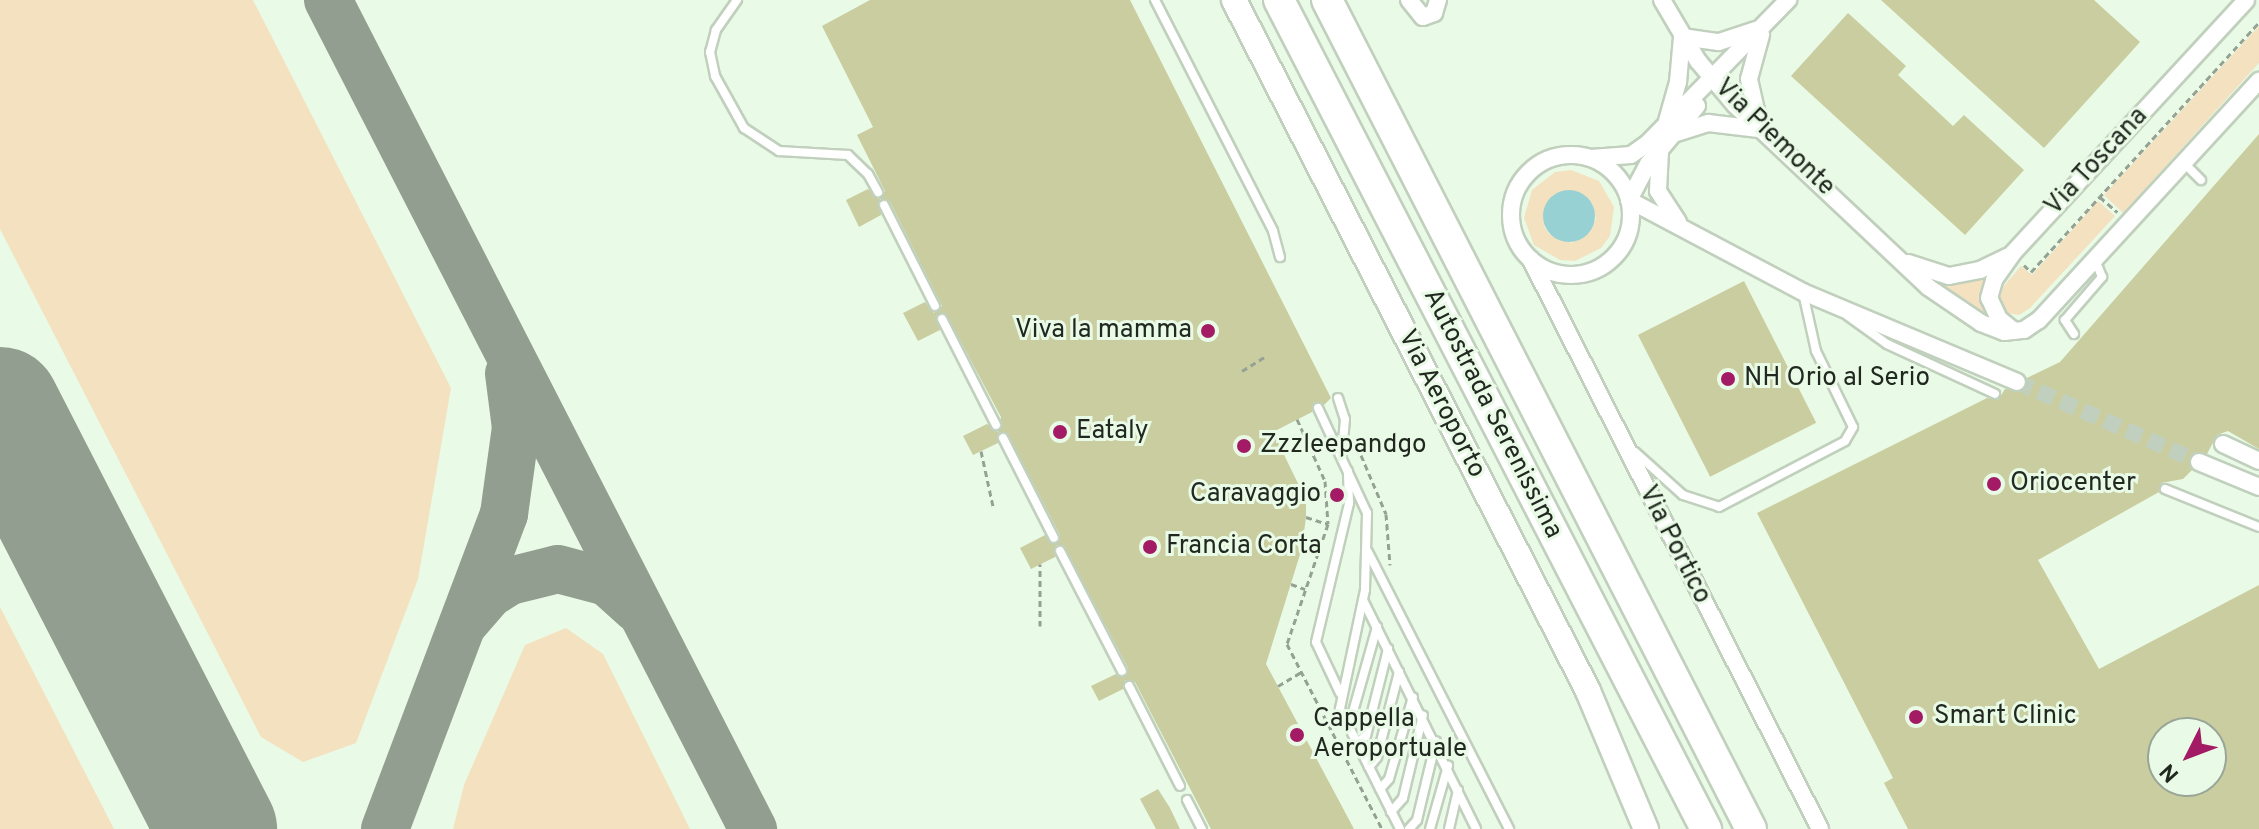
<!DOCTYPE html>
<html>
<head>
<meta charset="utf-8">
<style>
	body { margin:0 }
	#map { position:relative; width:2259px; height:829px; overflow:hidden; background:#e9fae6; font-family:Overpass,sans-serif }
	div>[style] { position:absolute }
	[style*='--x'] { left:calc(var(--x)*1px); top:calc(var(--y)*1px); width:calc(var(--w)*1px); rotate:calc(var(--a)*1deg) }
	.green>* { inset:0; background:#f4e1c0 }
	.water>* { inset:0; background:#97d1d4 }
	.round { border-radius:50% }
	.taxiway>* { height:48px; margin:-24px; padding:0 24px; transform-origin:24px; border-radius:24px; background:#929e90 }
	.runway>* { height:120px; margin:-60px; padding:0 60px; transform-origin:60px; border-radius:60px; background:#929e90 }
	.building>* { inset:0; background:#c9cda0; transform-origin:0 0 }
	.minor-tunnel>* { height:16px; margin-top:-8px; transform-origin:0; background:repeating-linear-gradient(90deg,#c1d0be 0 16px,transparent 0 24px) }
	.path>* { height:3px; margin-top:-1.5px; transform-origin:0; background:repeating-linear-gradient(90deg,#95a293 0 6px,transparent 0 10px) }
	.roads { filter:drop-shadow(2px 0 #c0d0bd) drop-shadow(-2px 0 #c0d0bd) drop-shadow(0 2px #c0d0bd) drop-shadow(0 -2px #c0d0bd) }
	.service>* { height:8px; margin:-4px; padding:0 4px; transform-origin:4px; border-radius:4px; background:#fff }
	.minor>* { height:16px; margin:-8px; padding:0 8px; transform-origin:8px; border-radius:8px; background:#fff }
	.minor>.ring { margin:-8px; padding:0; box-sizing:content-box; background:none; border:16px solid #fff; border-radius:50% }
	.secondary>* { height:24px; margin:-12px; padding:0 12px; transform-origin:12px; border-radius:12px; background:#fff }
	.motorway>* { height:30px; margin:-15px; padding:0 15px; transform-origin:15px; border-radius:15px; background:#fff }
	.dots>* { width:22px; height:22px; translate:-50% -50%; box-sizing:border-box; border:4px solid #e9fae6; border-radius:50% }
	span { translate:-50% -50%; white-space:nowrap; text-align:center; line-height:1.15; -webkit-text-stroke:6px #e9fae6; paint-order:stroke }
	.street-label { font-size:26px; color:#212820 }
	.poi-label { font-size:26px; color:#212820 }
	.right { translate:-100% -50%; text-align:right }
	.left { translate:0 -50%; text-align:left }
	.north { position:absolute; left:2147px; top:717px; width:80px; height:80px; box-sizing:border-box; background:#e9fae6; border:2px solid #99a697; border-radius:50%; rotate:228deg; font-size:22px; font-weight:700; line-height:32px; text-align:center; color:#212820 }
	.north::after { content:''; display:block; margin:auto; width:28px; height:36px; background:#a31a65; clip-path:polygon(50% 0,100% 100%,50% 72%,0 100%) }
</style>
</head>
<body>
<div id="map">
	<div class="green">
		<i style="clip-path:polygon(0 0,253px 0,451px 388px,418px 579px,356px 743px,303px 762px,261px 737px,0 229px)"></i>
		<i style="clip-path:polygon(2259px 26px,2259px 63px,2123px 213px,2104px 195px)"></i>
		<i style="clip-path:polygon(evenodd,1571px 170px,1599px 181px,1614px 207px,1610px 236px,1601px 248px,1575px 261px,1560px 260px,1534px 245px,1524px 218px,1532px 190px,1555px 172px,1571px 170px,1592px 203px,1596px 220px,1572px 243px,1549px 234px,1544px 226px,1592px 203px)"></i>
		<i style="clip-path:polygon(2098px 201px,2115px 216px,2030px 308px,2019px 315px,2007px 313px,1999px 303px,2002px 288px,2021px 266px,2032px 275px)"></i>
		<i style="clip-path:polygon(1986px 278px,1981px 301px,1988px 319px,1935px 282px,1959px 284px)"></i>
		<i style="clip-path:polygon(0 607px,114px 829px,0 829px)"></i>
		<i style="clip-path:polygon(566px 628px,603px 654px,690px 829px,453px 829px,464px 785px,525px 645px)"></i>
	</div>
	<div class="water">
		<i class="round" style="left:1543px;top:190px;width:52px;height:52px"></i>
	</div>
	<div class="taxiway">
		<i style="--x:328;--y:0;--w:932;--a:62.86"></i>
		<i style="--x:465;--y:622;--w:37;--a:-49"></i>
		<i style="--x:489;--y:594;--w:25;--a:-32"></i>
		<i style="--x:510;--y:581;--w:49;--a:-14"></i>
		<i style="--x:558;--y:569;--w:51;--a:14.9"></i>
		<i style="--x:607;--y:582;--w:40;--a:42"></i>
		<i style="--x:199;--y:795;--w:40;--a:58"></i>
		<i style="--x:385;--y:829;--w:337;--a:-69.3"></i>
		<i style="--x:504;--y:514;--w:87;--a:-82.1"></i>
		<i style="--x:516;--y:428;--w:55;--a:-97.3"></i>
	</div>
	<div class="runway">
		<i style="--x:0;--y:407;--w:475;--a:62.8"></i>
	</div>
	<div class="building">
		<i style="clip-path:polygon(870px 0,1130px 0,1331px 398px,1324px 405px,1314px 402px,1312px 412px,1273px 432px,1306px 500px,1306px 517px,1302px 548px,1266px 664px,1354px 829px,1211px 829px,1135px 682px,1125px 680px,1123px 689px,1099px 701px,1091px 686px,1116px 674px,1124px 677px,1128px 668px,1064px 546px,1056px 545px,1055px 557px,1031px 569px,1020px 548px,1045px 535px,1056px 544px,1060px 535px,1007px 433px,999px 432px,998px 443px,973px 455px,963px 436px,987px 424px,998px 432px,1001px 417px,946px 314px,936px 316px,940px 330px,918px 341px,903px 313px,925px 302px,934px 313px,942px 306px,890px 202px,880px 199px,881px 215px,859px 227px,846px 200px,868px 189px,879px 199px,885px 191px,857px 135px,873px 127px,822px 26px)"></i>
		<i style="clip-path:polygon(1881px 0,2094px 0,2140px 42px,2044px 148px)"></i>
		<i style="clip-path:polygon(1848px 13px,1906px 66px,1898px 75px,1953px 126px,1964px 115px,2024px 170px,1965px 235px,1791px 76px)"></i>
		<i style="clip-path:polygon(evenodd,2259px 134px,2259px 449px,2228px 431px,2217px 435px,2207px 454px,2192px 454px,2192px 470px,2183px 479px,2161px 483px,2159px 492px,2038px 560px,2099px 669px,2259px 585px,2259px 829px,1908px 829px,1884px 783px,1893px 778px,1757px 513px,1987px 398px,1998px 400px,2005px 389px,2023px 391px,2027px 378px,2060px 362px,2259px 134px,2163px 733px,2211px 733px,2211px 781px,2163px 781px,2163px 733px)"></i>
		<i style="left:1744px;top:281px;width:159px;height:119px;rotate:63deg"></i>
		<i style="clip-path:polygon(1158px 789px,1170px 808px,1180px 829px,1156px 829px,1140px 799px)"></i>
	</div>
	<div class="minor-tunnel">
		<i style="--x:2017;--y:382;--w:199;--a:23.7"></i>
	</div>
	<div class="path">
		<i style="--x:2100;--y:197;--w:23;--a:41"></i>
		<i style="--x:2024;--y:265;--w:10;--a:45"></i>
		<i style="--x:2031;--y:272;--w:338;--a:-47.6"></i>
		<i style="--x:1242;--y:371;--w:26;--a:-32"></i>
		<i style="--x:1297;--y:419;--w:68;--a:65.7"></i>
		<i style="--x:1325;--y:481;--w:43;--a:86"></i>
		<i style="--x:1328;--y:524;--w:127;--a:108.9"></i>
		<i style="--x:1287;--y:644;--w:208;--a:62.8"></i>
		<i style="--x:981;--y:451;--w:56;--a:77.7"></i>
		<i style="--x:1361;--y:455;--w:64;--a:67"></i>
		<i style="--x:1386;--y:514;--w:51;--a:85.5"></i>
		<i style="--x:1306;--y:517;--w:23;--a:18"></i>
		<i style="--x:1291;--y:584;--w:15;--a:20"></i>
		<i style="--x:1040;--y:626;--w:62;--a:-90"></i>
		<i style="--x:1278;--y:686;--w:27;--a:-31"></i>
	</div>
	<div class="roads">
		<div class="service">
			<i style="--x:737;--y:0;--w:37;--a:125"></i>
			<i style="--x:716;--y:30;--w:23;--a:105"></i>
			<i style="--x:710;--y:52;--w:25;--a:78"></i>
			<i style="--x:715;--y:76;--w:60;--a:60.9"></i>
			<i style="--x:744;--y:128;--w:42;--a:33.3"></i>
			<i style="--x:779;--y:151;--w:69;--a:3.3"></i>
			<i style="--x:848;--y:155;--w:28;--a:44"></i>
			<i style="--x:868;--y:174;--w:21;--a:61"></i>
			<i style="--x:1155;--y:0;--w:259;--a:62.9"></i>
			<i style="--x:1273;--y:231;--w:27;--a:75"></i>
			<i style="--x:2184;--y:163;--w:24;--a:45"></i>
			<i style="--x:884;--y:205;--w:113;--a:63.2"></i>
			<i style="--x:1848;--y:316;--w:48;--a:35.7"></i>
			<i style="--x:1887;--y:344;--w:119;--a:24.8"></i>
			<i style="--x:942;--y:319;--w:119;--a:63"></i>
			<i style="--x:2074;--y:334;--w:17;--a:-123"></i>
			<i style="--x:2065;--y:320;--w:57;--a:-49.3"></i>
			<i style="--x:2102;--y:277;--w:18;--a:-112"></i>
			<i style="--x:1338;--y:398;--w:22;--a:72"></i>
			<i style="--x:1345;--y:419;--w:38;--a:95"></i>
			<i style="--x:1318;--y:408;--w:116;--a:65"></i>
			<i style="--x:1367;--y:513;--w:77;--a:91.5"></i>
			<i style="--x:1365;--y:590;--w:122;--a:101.9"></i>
			<i style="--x:1340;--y:709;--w:134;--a:63.4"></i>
			<i style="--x:1003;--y:438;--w:112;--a:63"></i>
			<i style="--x:1635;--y:452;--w:64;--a:41.9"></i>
			<i style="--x:1683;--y:495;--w:38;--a:18"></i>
			<i style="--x:1719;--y:507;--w:142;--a:-27.6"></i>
			<i style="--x:1845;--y:441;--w:16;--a:-60"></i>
			<i style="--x:1853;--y:427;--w:85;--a:-116"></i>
			<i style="--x:1816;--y:351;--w:59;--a:-102.6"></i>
			<i style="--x:2165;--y:489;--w:101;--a:22"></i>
			<i style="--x:1060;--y:551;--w:135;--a:62.7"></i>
			<i style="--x:1368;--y:552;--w:311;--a:63"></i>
			<i style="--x:1363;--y:600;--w:255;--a:63.7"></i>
			<i style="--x:1129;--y:686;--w:112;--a:63"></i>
			<i style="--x:1340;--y:693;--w:56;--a:-115.2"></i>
			<i style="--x:1316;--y:642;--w:143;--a:-76.6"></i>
			<i style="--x:1349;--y:503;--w:32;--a:-92"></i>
			<i style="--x:1349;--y:726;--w:103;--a:-74.2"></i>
			<i style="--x:1357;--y:743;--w:11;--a:-38"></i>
			<i style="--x:1366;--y:736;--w:90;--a:-75.8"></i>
			<i style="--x:1369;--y:767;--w:13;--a:-51"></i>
			<i style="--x:1377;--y:757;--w:88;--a:-75.5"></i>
			<i style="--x:1380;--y:789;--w:13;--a:-48"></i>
			<i style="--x:1389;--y:779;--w:85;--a:-73.7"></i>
			<i style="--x:1187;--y:800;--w:33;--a:63"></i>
			<i style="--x:1391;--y:812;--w:18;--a:-49"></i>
			<i style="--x:1403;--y:798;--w:85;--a:-76.5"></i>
			<i style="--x:1409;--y:829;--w:12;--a:-48"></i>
			<i style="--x:1417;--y:820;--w:81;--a:-76.5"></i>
			<i style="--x:1430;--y:829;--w:66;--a:-74.1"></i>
			<i style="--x:1449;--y:829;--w:40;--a:-77"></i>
		</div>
		<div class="minor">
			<i style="--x:1409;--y:0;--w:22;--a:51"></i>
			<i style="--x:1423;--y:17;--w:12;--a:-20"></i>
			<i style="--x:1434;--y:13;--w:14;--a:-73"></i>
			<i style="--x:1662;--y:0;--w:71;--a:59.5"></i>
			<i style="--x:1698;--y:61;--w:57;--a:49.9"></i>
			<i style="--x:1735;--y:105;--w:265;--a:43.3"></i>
			<i style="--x:1928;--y:287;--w:64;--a:34.2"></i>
			<i style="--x:1981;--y:323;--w:25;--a:21"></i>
			<i style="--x:2004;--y:332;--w:20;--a:-6"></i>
			<i style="--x:2024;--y:330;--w:18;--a:-34"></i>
			<i style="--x:2039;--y:320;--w:325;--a:-47.4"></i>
			<i style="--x:1682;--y:37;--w:37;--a:8"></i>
			<i style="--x:1719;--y:42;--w:39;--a:-18"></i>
			<i style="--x:1667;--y:121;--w:41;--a:-74.2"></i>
			<i style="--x:1678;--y:82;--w:45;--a:-84.9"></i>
			<i style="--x:1760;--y:128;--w:50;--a:-102.7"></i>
			<i style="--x:1749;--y:79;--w:46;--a:-74.7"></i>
			<i style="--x:1677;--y:133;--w:33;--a:-18"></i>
			<i style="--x:1708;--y:123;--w:51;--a:6.7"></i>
			<i style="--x:1660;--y:152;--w:39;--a:93"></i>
			<i style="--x:1658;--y:191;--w:37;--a:57"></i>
			<i class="ring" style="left:1511px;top:155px;width:104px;height:104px"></i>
			<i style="--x:1591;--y:158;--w:40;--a:-4.3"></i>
			<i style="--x:1631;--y:155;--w:19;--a:-35"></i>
			<i style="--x:1647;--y:144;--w:202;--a:-45.6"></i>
			<i style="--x:1629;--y:200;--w:197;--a:27.9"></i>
			<i style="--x:1803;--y:292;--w:232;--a:22.8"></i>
			<i style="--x:1629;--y:200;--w:41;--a:-62.2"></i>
			<i style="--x:1648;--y:164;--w:76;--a:-49.8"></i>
			<i style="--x:1531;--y:260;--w:638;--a:63.07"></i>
			<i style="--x:1908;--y:263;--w:43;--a:17.6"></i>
			<i style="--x:1949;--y:276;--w:32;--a:-11"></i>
			<i style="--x:1980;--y:270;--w:30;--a:-26"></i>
			<i style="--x:2014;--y:331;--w:19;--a:-141"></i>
			<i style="--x:1999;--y:319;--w:23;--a:-115"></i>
			<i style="--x:1989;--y:298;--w:19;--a:-74"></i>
			<i style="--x:1994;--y:280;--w:32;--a:-55"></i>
			<i style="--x:2012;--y:254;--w:345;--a:-47.3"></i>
			<i style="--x:2223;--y:444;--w:40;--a:25"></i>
			<i style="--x:2199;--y:462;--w:65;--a:22.6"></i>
		</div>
		<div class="secondary">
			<i style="--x:1234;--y:0;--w:776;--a:62.87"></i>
			<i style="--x:1588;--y:691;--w:150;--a:67.2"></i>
		</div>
		<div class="motorway">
			<i style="--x:1279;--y:0;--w:933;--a:62.75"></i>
			<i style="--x:1327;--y:0;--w:931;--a:62.91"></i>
		</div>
	</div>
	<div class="dots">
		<i style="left:1208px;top:331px;background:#a31a65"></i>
		<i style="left:1728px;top:379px;background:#a31a65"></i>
		<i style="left:1060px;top:432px;background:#a31a65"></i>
		<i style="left:1244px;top:446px;background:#a31a65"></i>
		<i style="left:1994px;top:484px;background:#a31a65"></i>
		<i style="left:1337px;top:495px;background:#a31a65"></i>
		<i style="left:1150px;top:547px;background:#a31a65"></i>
		<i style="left:1916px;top:717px;background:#a31a65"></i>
		<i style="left:1297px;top:735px;background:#a31a65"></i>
	</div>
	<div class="street-label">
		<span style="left:1774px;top:138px;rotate:44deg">Via Piemonte</span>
		<span style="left:2097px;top:162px;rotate:-47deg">Via Toscana</span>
		<span style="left:1441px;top:404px;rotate:63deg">Via Aeroporto</span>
		<span style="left:1492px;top:414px;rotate:63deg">Autostrada Serenissima</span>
		<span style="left:1674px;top:545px;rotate:63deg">Via Portico</span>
	</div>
	<div class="poi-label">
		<span class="right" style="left:1192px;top:331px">Viva la mamma</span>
		<span class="left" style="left:1744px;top:379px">NH Orio al Serio</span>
		<span class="left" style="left:1076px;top:432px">Eataly</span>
		<span class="left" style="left:1260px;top:446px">Zzzleepandgo</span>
		<span class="left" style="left:2010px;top:484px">Oriocenter</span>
		<span class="right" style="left:1321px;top:495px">Caravaggio</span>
		<span class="left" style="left:1166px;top:547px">Francia Corta</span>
		<span class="left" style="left:1934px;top:717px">Smart Clinic</span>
		<span class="left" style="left:1313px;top:735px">Cappella<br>Aeroportuale</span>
	</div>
	<div class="north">N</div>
</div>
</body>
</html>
